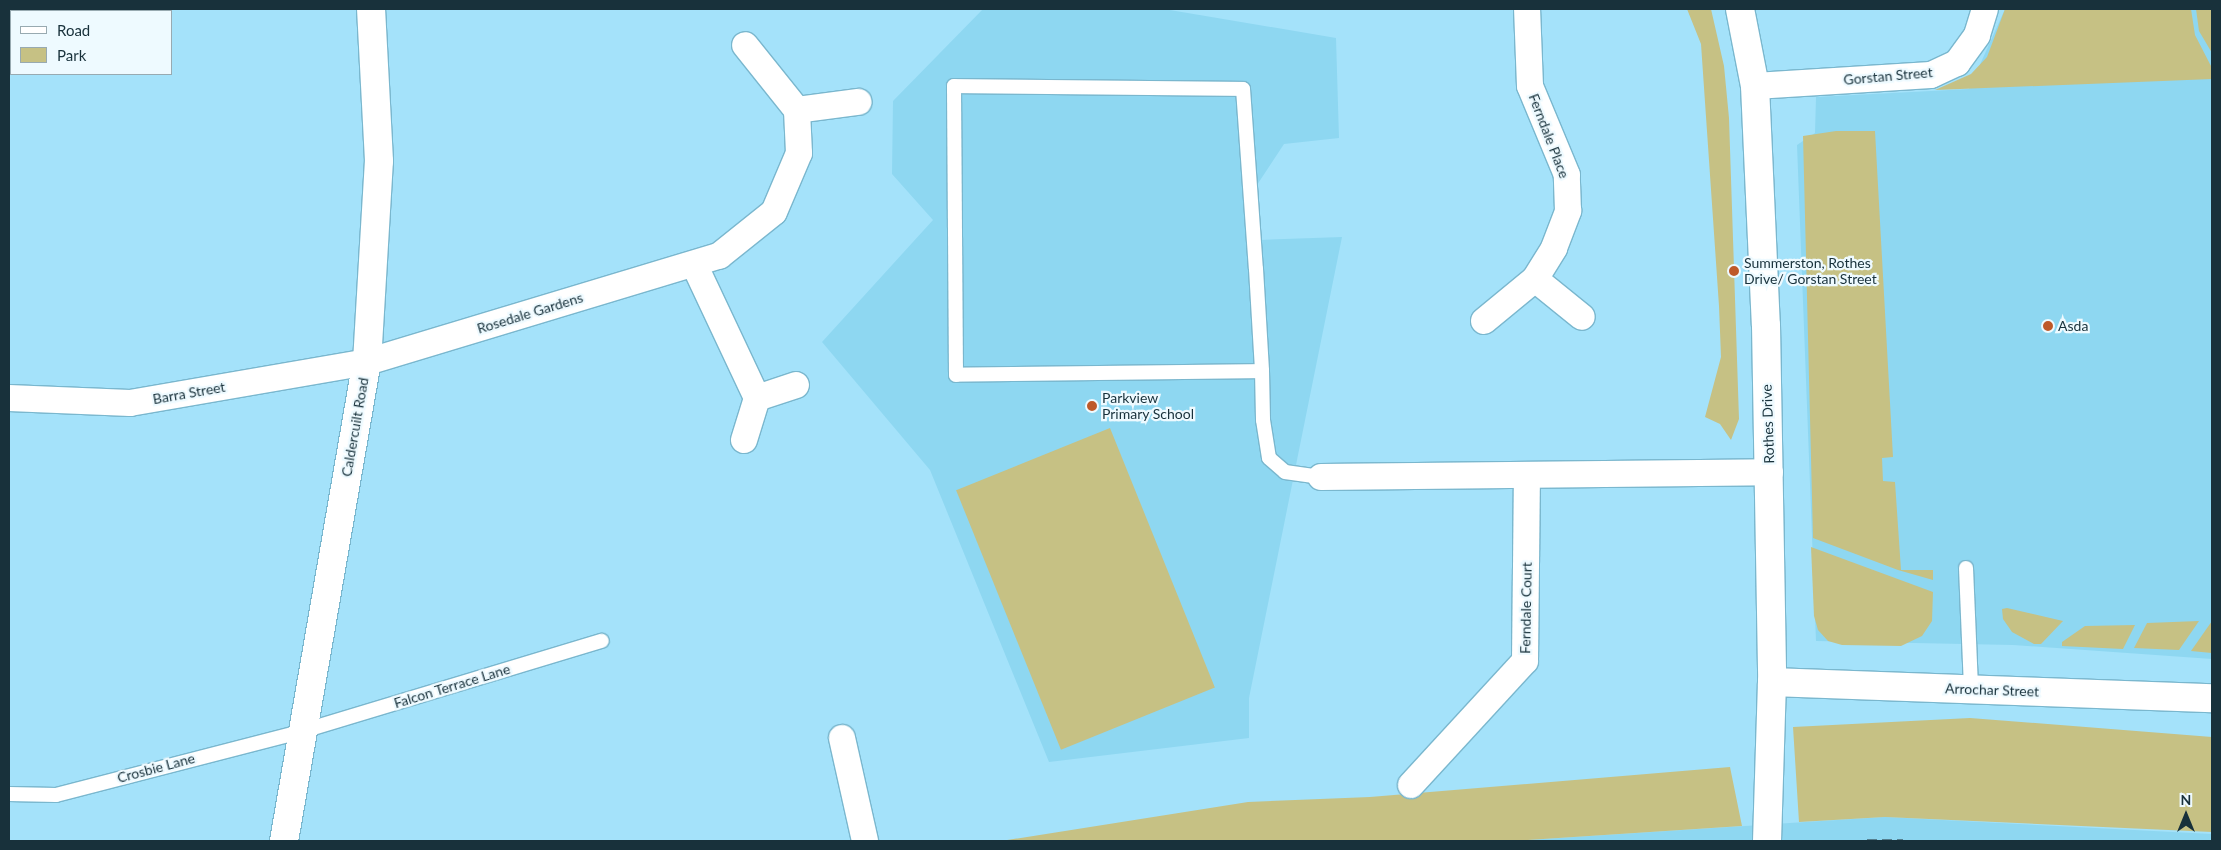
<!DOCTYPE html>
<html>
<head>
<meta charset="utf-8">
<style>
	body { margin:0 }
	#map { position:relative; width:2221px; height:850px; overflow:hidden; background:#a4e2fa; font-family:Lato,sans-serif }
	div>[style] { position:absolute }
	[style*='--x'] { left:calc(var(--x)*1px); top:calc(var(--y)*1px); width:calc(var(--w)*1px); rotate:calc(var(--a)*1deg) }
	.built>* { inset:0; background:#8ed7f1 }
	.green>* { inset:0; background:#c6c184; transform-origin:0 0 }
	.roads { filter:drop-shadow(1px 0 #7ab7ce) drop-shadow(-1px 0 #7ab7ce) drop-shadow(0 1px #7ab7ce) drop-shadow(0 -1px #7ab7ce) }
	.service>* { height:14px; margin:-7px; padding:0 7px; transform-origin:7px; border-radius:7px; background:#fff }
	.minor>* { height:26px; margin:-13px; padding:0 13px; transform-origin:13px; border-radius:13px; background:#fff }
	.tertiary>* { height:28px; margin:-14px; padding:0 14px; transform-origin:14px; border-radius:14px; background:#fff }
	.rail>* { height:4px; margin-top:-2px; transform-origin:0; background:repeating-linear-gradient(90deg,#557e8e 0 10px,transparent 0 15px) }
	.dots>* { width:14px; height:14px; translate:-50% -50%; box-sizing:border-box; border:2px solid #eefaff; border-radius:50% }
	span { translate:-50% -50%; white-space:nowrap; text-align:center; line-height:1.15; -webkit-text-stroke:4.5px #eefaff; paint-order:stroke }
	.street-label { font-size:14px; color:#18313b }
	.poi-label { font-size:14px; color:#18313b }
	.left { translate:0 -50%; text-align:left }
	.frame { position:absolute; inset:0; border:10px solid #18313b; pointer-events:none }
	.legend { position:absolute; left:10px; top:10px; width:162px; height:65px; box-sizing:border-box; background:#eefaff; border:1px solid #98aab1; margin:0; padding:6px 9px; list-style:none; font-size:15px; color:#18313b }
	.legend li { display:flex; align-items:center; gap:10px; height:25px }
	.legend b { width:25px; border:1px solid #98aab1 }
	.north { position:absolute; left:2161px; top:790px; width:50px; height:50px; -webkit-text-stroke:4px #eefaff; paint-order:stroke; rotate:0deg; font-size:14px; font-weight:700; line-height:20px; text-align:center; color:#18313b }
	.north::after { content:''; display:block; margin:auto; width:18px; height:22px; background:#18313b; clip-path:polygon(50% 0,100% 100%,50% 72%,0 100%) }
</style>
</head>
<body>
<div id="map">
	<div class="built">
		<i style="clip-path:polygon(983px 9px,1164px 9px,1336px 38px,1339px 138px,1284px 144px,1253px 191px,1259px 240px,1342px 237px,1249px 698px,1249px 738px,1049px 762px,930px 470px,822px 342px,933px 220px,892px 174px,893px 101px)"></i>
		<i style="clip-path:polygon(2005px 9px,2212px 9px,2212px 659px,2013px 645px,1816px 641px,1797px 145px,1815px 133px,1816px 97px,1969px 89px)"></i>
		<i style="clip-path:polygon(1885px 817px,2212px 834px,2212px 841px,1511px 841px)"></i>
	</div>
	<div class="green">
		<i style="clip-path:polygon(1687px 9px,1711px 9px,1724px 66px,1729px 118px,1739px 419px,1731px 440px,1720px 424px,1705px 417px,1721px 357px,1719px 306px,1701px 44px)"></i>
		<i style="clip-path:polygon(2005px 9px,2191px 9px,2195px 35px,2212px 68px,2212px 79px,1935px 90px,1971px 74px,1987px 57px)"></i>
		<i style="clip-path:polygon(2196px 9px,2212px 9px,2212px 53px,2199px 31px)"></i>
		<i style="clip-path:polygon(1836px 131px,1875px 131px,1893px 457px,1882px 458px,1883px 481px,1895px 482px,1901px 570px,1933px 570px,1933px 580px,1898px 570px,1813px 538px,1803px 136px)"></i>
		<i style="left:1110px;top:428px;width:280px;height:166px;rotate:68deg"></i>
		<i style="clip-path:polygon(1811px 547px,1933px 592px,1932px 621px,1922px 636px,1901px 646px,1842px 645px,1828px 641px,1818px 630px,1814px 616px)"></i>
		<i style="clip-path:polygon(2007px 608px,2063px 621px,2041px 644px,2034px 644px,2012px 632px,2003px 619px,2002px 609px)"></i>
		<i style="clip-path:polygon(2199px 621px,2179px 650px,2134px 648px,2147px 623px)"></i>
		<i style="clip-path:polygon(2212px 621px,2212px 653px,2191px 651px)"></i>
		<i style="clip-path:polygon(2135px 625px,2123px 649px,2062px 646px,2062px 642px,2085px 626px)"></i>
		<i style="clip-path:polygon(1970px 718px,2212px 737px,2212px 832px,1885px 817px,1799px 822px,1793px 727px)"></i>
		<i style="clip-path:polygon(1730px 767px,1742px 826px,1511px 841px,1001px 841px,1248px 802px,1370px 797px)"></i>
	</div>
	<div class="roads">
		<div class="service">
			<i style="--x:1262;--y:371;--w:306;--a:179.3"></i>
			<i style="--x:956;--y:375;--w:289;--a:-90.4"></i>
			<i style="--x:954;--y:86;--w:289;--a:0.6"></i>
			<i style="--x:1243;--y:89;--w:180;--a:85.9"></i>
			<i style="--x:1256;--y:269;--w:102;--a:86.6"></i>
			<i style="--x:1262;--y:371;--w:49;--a:88.8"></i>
			<i style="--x:1263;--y:420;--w:38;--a:81"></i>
			<i style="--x:1269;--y:458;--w:21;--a:41"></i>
			<i style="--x:1285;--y:472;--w:36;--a:8"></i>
			<i style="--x:1966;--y:568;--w:121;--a:87.6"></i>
			<i style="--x:9;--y:794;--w:47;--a:1.2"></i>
			<i style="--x:56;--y:795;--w:255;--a:-14.5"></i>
			<i style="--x:303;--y:731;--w:312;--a:-16.8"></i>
		</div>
		<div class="minor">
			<i style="--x:1755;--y:86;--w:176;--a:-3.6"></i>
			<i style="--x:1931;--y:75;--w:29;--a:-25"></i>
			<i style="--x:1957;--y:63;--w:34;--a:-54"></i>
			<i style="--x:1977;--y:35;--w:27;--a:-73"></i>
			<i style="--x:797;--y:110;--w:62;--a:-7.5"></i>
			<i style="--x:694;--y:264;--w:148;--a:64.8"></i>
			<i style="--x:757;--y:398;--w:44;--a:107.2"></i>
			<i style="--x:1535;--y:279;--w:60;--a:39"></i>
			<i style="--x:1484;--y:321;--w:66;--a:-39.5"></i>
			<i style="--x:1535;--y:279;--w:36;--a:-58"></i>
			<i style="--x:1554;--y:248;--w:40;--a:-69"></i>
			<i style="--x:1568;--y:211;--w:36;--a:-92"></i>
			<i style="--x:1567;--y:175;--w:96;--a:-112.6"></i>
			<i style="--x:1530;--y:86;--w:77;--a:-92.2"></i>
			<i style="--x:9;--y:398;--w:121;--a:2.4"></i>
			<i style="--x:130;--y:403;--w:241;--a:-9.8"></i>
			<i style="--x:367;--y:362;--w:368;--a:-16.8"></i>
			<i style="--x:719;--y:256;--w:70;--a:-38.7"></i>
			<i style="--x:774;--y:212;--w:64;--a:-67"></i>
			<i style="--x:799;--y:153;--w:43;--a:-92.7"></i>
			<i style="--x:797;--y:110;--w:83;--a:-128.7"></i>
			<i style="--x:757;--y:398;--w:41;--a:-18.4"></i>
			<i style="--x:1321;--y:477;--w:449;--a:-0.6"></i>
			<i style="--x:842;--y:738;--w:106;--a:77.4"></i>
			<i style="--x:1411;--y:785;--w:168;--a:-47.4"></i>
			<i style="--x:1525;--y:661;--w:184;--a:-89.4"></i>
		</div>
		<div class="tertiary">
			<i style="--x:1740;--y:9;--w:78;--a:79"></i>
			<i style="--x:1755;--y:86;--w:239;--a:87.4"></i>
			<i style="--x:1766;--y:325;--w:357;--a:89"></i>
			<i style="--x:1772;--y:682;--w:159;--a:91.8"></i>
			<i style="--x:1772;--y:682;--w:440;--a:2.1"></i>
			<i style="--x:284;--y:841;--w:486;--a:-80.2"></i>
			<i style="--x:367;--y:362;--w:201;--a:-86.6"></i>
			<i style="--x:379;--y:161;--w:152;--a:-93"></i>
		</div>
	</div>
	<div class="rail">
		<i style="--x:1867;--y:841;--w:36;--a:0"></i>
	</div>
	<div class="dots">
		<i style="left:1734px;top:271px;background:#be5929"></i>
		<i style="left:2048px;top:326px;background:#be5929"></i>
		<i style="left:1092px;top:406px;background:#be5929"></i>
	</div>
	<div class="street-label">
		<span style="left:1888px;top:76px;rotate:-5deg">Gorstan Street</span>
		<span style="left:1549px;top:136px;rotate:69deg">Ferndale Place</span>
		<span style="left:530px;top:313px;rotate:-17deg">Rosedale Gardens</span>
		<span style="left:189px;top:393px;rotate:-10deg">Barra Street</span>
		<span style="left:1768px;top:424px;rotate:-92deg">Rothes Drive</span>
		<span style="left:355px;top:427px;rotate:-80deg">Caldercuilt Road</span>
		<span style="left:1526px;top:608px;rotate:-89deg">Ferndale Court</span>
		<span style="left:452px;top:686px;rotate:-17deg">Falcon Terrace Lane</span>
		<span style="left:1992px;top:690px;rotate:2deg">Arrochar Street</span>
		<span style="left:156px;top:768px;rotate:-15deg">Crosbie Lane</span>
	</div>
	<div class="poi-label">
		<span class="left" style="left:1744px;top:271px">Summerston, Rothes<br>Drive/ Gorstan Street</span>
		<span class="left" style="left:2058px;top:326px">Asda</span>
		<span class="left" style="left:1102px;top:406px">Parkview<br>Primary School</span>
	</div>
	<div class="frame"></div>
	<ul class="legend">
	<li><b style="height:6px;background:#fff"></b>Road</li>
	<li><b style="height:14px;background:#c6c184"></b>Park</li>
	</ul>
	<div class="north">N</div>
</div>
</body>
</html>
